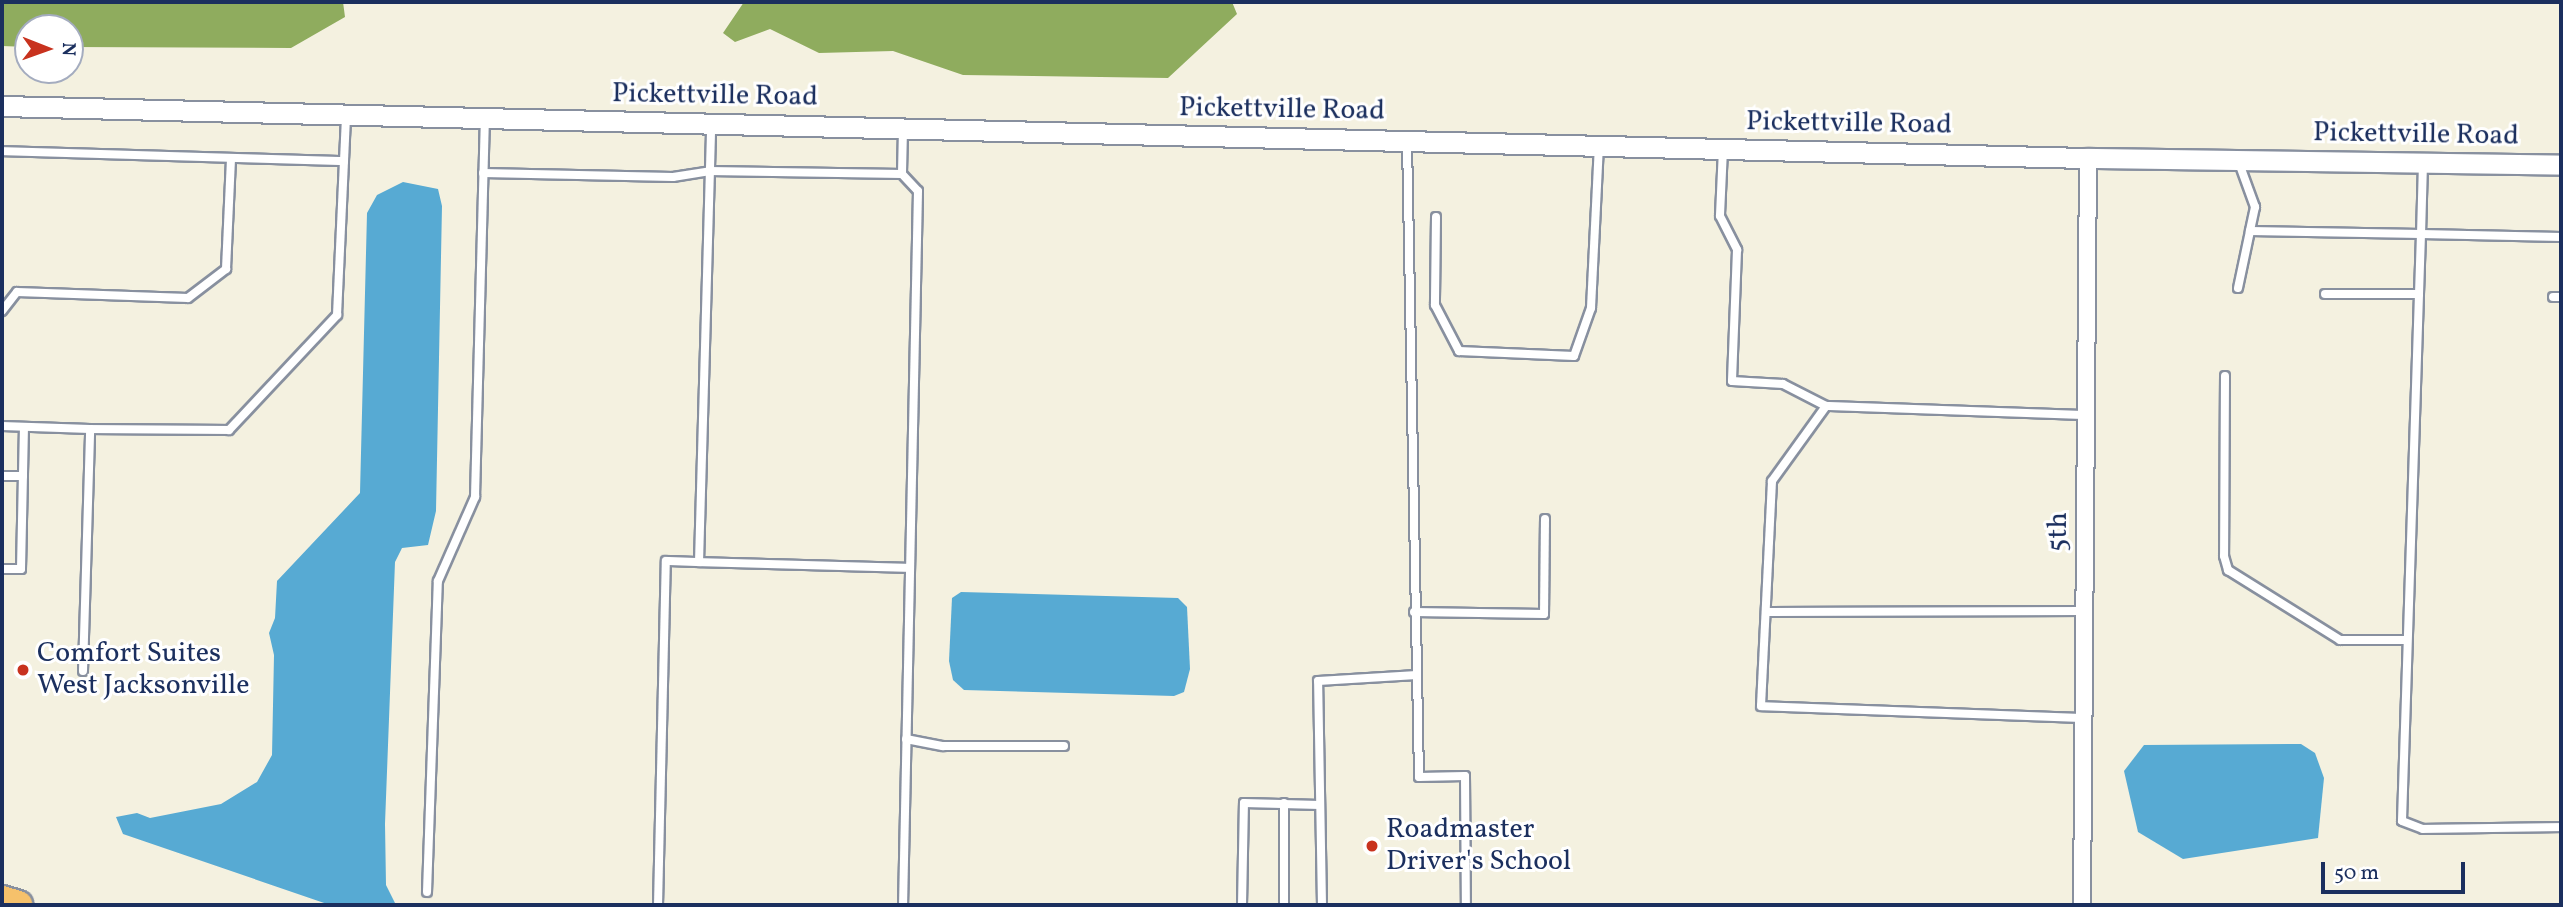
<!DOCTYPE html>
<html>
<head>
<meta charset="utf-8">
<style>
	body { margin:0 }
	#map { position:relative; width:2563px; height:907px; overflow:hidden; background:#f4f1e0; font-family:Vollkorn,serif }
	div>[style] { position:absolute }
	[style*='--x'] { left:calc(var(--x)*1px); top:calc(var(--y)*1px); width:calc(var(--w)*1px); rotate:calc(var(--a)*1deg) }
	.forest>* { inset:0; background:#8fac5e }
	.water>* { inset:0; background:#57aad3 }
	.roads { filter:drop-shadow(2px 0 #88909f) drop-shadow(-2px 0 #88909f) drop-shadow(0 2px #88909f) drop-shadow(0 -2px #88909f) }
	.service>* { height:8px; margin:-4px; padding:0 4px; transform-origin:4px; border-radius:4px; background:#fff }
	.minor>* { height:16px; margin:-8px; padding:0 8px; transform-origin:8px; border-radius:8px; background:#fff }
	.tertiary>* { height:19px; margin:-9.5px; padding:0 9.5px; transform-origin:9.5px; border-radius:9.5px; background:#fff }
	.motorway>* { height:28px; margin:-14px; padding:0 14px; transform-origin:14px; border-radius:14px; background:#f6c16b }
	.dots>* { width:19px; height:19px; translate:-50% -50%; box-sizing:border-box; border:4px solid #fff; border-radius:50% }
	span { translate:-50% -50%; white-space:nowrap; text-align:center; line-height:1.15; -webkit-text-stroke:6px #fff; paint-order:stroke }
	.street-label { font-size:28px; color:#1b2f5e }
	.poi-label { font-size:28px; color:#1b2f5e }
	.left { translate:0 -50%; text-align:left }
	.frame { position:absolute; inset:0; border:4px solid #1b2f5e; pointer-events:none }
	.north { position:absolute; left:14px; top:14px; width:70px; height:70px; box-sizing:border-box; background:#fff; border:2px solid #a4acbf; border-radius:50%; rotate:91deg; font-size:19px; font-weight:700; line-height:28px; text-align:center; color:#1b2f5e }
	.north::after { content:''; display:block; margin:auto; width:24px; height:32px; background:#c8321e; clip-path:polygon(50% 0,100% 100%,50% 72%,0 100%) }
	.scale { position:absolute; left:2321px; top:862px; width:144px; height:32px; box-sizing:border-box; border:4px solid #1b2f5e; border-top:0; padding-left:9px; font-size:21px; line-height:24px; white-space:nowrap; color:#1b2f5e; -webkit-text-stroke:5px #fff; paint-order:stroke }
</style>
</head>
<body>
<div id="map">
	<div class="forest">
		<i style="clip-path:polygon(2px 2px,343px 2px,345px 17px,291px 48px,70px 47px,70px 28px,28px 28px,28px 47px,2px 46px)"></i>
		<i style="clip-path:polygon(744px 2px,1232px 2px,1237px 14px,1168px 78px,963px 75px,893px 51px,819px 53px,770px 29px,735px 42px,723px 33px)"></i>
	</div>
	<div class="water">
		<i style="clip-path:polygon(403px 182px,438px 189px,442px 206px,436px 511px,428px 545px,402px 548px,395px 562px,385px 824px,386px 885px,396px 905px,330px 905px,123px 834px,116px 817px,137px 813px,150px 818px,221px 804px,257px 782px,272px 755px,274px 655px,269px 633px,275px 618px,277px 581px,360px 493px,367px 213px,377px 195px)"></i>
		<i style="clip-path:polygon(961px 592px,1178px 598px,1187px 607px,1190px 669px,1184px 692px,1174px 696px,964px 690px,953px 680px,949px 661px,952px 598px)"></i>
		<i style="clip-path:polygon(2301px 744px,2315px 753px,2324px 778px,2318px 838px,2183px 859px,2138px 832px,2124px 771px,2144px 745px)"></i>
	</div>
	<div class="roads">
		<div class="service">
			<i style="--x:903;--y:129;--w:45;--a:91.3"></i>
			<i style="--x:902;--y:174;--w:23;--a:47"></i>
			<i style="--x:918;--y:191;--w:714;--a:91.2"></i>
			<i style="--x:1407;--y:141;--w:636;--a:88.92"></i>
			<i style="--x:1419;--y:777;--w:46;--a:-1.2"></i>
			<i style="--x:1465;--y:776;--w:129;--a:89.6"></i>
			<i style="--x:1723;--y:149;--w:67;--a:92.6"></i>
			<i style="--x:1720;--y:216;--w:38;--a:63"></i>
			<i style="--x:1737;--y:250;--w:131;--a:92.2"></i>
			<i style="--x:1732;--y:381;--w:51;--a:3.4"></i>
			<i style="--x:1783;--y:384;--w:48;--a:27.1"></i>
			<i style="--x:2;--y:151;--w:342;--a:1.7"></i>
			<i style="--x:2239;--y:163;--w:47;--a:70"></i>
			<i style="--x:2255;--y:207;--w:25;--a:102"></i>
			<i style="--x:2250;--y:231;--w:171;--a:1"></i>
			<i style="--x:2421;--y:234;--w:60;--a:91.9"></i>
			<i style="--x:2419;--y:294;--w:94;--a:180"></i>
			<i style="--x:2423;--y:163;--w:71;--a:91.6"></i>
			<i style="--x:2421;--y:234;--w:140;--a:1.2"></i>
			<i style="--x:483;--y:173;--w:190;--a:1.2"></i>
			<i style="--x:673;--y:177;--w:36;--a:-9"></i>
			<i style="--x:709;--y:171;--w:193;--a:0.9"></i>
			<i style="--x:1436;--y:217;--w:88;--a:90.7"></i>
			<i style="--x:1435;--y:305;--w:52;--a:62.4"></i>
			<i style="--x:1459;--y:351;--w:115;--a:2.5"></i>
			<i style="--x:1574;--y:356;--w:51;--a:-70.5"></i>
			<i style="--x:1591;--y:308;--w:162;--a:-87.2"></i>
			<i style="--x:2238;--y:288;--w:58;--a:-78.1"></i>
			<i style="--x:2419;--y:294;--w:527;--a:91.85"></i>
			<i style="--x:2402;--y:821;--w:22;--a:21"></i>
			<i style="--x:2423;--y:829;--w:138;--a:-0.8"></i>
			<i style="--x:2553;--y:297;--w:8;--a:0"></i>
			<i style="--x:2;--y:311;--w:24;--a:-52"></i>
			<i style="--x:17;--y:292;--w:171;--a:2"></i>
			<i style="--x:188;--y:298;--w:48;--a:-37.3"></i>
			<i style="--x:226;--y:269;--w:111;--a:-87.4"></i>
			<i style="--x:2225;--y:376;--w:180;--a:90.3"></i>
			<i style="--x:2224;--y:556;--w:15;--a:74"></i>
			<i style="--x:2228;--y:570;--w:132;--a:32"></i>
			<i style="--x:2340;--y:640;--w:67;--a:0"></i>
			<i style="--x:2;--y:426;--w:88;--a:2"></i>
			<i style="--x:2;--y:476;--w:21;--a:0"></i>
			<i style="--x:699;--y:562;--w:210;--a:1.6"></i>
			<i style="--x:2;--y:569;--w:19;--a:0"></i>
			<i style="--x:21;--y:569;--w:142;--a:-88.8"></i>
			<i style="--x:1414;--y:612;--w:130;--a:0.9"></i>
			<i style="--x:1544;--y:614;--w:95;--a:-89.4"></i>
			<i style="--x:1769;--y:612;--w:315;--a:-0.2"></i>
			<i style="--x:83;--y:671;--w:242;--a:-88.3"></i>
			<i style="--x:90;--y:429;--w:139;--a:0.4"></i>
			<i style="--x:229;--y:430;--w:158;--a:-46.8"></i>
			<i style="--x:337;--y:315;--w:201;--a:-87.4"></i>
			<i style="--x:2084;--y:718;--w:323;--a:-177.9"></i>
			<i style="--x:1761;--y:706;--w:225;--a:-87.2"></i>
			<i style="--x:1772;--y:481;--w:92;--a:-54.2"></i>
			<i style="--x:1826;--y:406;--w:260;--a:2"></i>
			<i style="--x:906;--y:739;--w:38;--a:11"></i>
			<i style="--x:943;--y:746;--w:121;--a:0"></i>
			<i style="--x:427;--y:892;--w:311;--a:-88"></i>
			<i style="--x:438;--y:581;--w:92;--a:-66.2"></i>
			<i style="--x:475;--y:497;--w:379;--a:-88.5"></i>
			<i style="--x:658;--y:905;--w:344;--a:-88.7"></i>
			<i style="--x:666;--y:561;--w:33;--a:2"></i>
			<i style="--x:699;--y:562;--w:438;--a:-88.4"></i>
			<i style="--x:1242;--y:905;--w:102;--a:-88.9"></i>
			<i style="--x:1244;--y:803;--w:76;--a:1.5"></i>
			<i style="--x:1284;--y:905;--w:102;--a:-90"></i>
			<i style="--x:1322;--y:905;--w:224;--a:-91"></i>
			<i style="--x:1318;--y:681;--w:99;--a:-3.5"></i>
		</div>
		<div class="minor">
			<i style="--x:2082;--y:905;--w:747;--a:-89.54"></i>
		</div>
		<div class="tertiary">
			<i style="--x:2;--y:106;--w:2087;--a:1.43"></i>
			<i style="--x:2088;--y:158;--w:473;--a:0.8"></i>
		</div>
		<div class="motorway">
			<i style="--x:2;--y:900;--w:17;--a:17"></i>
		</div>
	</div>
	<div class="dots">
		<i style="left:23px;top:670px;background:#c8321e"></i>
		<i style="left:1372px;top:846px;background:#c8321e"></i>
	</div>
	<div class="street-label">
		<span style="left:715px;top:96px;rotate:1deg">Pickettville Road</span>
		<span style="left:1282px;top:110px;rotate:1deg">Pickettville Road</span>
		<span style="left:1849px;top:124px;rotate:1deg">Pickettville Road</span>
		<span style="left:2416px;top:135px;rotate:1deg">Pickettville Road</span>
		<span style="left:2059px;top:532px;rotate:-90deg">5th</span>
	</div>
	<div class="poi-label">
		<span class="left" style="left:37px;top:670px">Comfort Suites<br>West Jacksonville</span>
		<span class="left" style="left:1386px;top:846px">Roadmaster<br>Driver's School</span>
	</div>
	<div class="frame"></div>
	<div class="north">N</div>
	<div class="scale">50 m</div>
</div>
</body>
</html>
